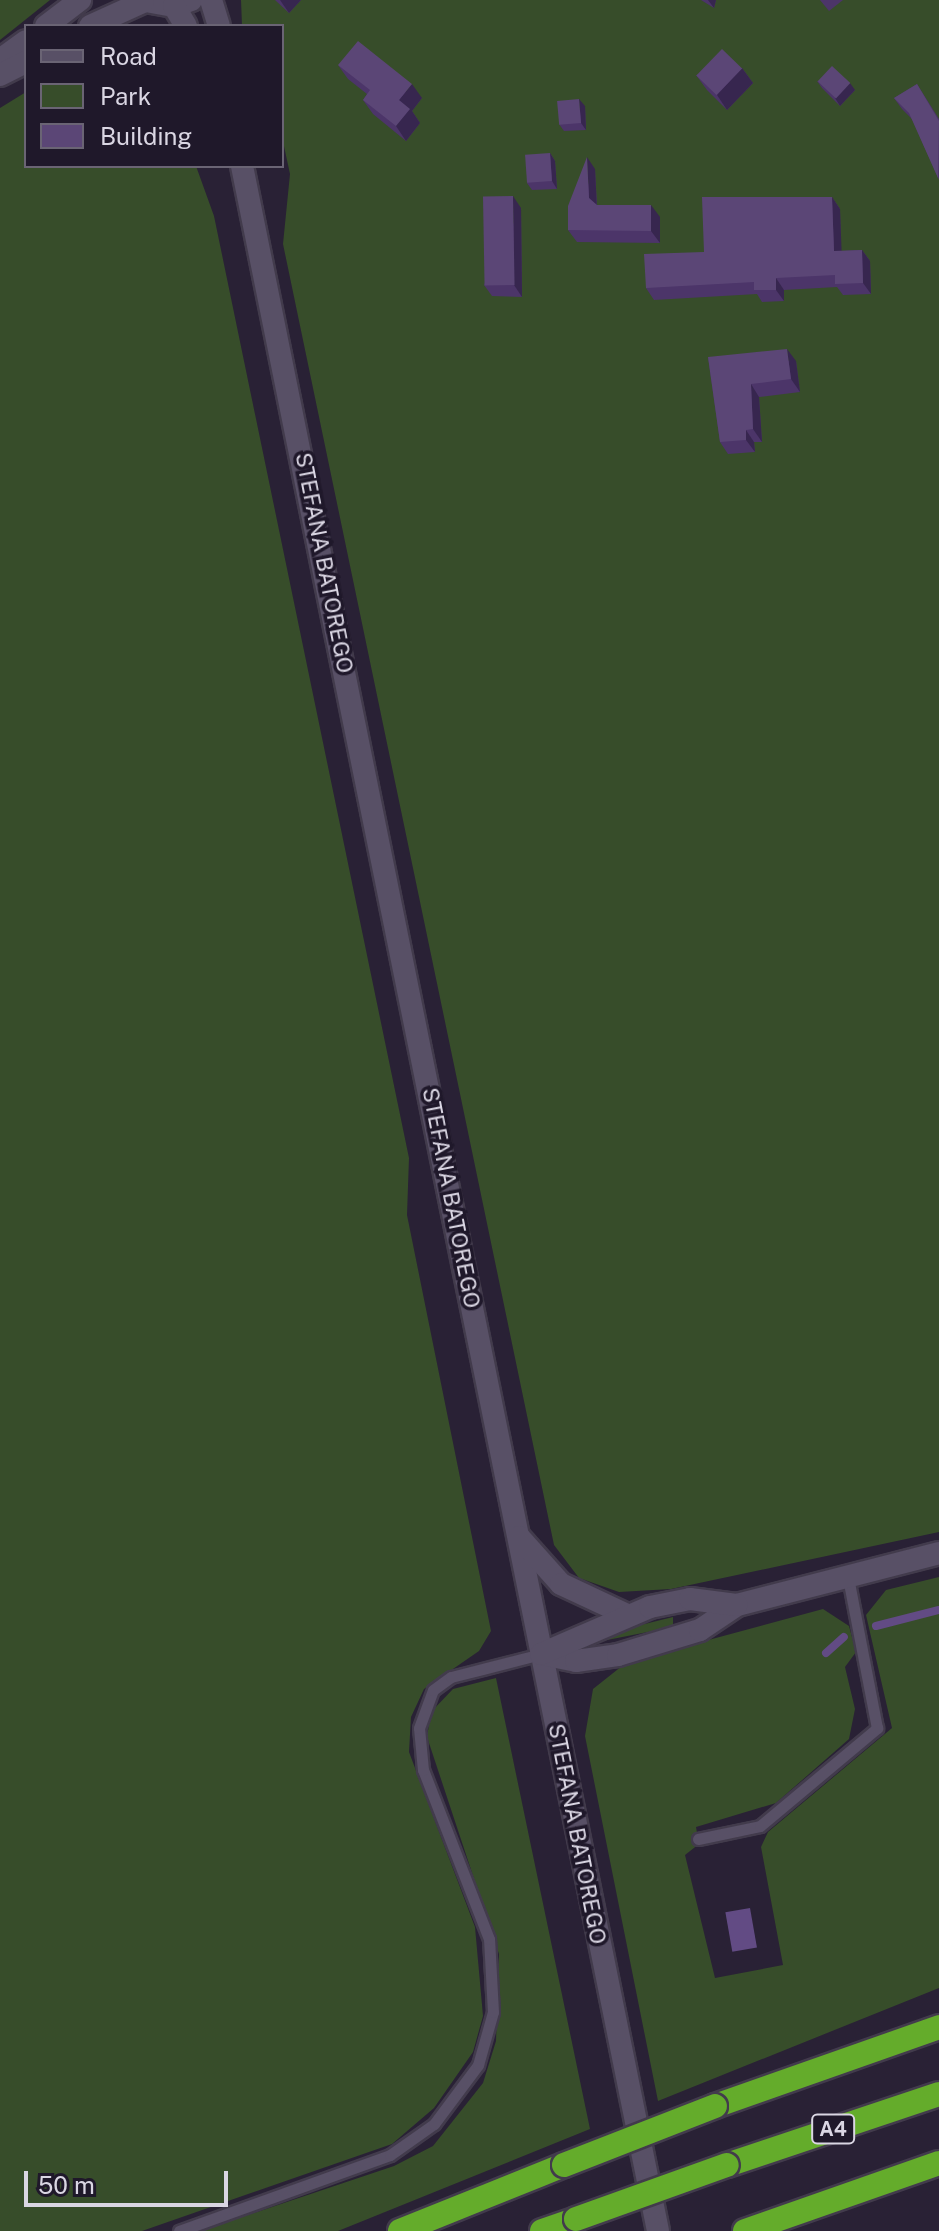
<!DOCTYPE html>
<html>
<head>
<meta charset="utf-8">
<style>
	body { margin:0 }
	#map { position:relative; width:939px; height:2231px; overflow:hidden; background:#292135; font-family:"Public Sans",sans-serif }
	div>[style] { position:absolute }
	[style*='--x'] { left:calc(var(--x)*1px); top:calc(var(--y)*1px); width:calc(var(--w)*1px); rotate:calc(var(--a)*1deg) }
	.green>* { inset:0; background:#374d2a }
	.water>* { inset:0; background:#624b84; transform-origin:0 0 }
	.stream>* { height:8px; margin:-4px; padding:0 4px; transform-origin:4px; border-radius:4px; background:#624b84 }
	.roads { filter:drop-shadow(2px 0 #423b4c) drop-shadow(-2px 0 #423b4c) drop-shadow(0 2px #423b4c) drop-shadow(0 -2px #423b4c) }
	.service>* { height:11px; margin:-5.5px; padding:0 5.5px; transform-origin:5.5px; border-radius:5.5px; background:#585066 }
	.tertiary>* { height:22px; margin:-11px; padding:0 11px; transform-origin:11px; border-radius:11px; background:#585066 }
	.motorway>* { height:24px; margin:-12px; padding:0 12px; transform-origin:12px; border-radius:12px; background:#64ac2b }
	.bridges { filter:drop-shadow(2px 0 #423b4c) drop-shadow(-2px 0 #423b4c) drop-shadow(0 2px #423b4c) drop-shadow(0 -2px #423b4c) }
	.motorway-bridge>* { height:24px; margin:-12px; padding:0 12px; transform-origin:12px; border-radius:12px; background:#64ac2b }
	.wall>* { inset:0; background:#4c3569 }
	.shaded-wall>* { inset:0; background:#37264f }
	.building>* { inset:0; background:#5b4676; transform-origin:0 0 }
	span { translate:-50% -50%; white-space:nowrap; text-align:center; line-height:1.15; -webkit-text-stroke:7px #1f182a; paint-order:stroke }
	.shield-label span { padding:2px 6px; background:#1f182a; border:2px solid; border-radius:6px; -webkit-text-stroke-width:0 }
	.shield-label { font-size:20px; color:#dad6e3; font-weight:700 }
	.street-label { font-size:22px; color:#dad6e3 }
	.legend { position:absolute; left:24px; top:24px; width:260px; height:144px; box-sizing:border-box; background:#1f182a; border:2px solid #6a6474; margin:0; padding:10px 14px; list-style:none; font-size:24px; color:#dad6e3 }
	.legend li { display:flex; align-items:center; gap:16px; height:40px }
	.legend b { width:40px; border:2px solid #6a6474 }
	.scale { position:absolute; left:24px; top:2171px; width:204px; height:36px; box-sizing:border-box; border:4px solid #dad6e3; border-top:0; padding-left:10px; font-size:24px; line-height:28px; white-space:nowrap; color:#dad6e3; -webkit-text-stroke:6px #1f182a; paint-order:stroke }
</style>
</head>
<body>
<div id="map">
	<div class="green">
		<i style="clip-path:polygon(0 0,50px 0,0 40px)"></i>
		<i style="clip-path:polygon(241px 0,939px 0,939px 1532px,671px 1589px,619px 1592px,579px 1578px,554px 1545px,283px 244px,290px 174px,282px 137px,282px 26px,242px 26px)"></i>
		<i style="clip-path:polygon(26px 92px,26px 166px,196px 166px,214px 216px,409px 1158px,407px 1215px,491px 1631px,479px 1651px,424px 1689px,411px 1717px,409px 1752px,475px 1927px,483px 2016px,473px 2052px,434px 2108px,392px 2144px,142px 2231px,0 2231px,0 108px)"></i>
		<i style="clip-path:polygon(939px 1577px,939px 1988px,658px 2101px,585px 1736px,593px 1689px,627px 1662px,823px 1609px,849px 1626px,856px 1652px,845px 1667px,855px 1709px,849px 1739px,776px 1803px,696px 1827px,699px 1844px,685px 1855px,715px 1978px,783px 1965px,761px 1847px,768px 1832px,892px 1728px,866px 1615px,886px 1590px)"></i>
		<i style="clip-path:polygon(673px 1617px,673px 1627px,582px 1645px,596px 1636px)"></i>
		<i style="clip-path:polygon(496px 1678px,590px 2129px,338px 2231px,200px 2231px,394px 2166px,433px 2146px,483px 2083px,496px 2041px,499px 1954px,427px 1737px,431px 1712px,453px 1689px)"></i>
	</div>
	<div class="water">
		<i style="left:750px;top:1908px;width:40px;height:25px;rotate:80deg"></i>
	</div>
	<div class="stream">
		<i style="--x:876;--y:1626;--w:65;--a:-14.3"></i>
		<i style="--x:826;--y:1653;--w:24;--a:-42"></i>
	</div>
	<div class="roads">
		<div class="service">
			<i style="--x:698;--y:1839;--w:63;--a:-11.8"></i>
			<i style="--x:760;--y:1826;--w:153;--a:-39.9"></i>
			<i style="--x:877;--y:1728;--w:154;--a:-100.9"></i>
			<i style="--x:179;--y:2231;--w:224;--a:-19.8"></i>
			<i style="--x:390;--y:2155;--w:54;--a:-35.2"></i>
			<i style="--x:434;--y:2124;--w:74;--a:-53.3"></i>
			<i style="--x:478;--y:2065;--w:55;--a:-74.2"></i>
			<i style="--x:493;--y:2012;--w:73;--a:-93.1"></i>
			<i style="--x:489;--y:1939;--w:181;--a:-111.3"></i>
			<i style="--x:423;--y:1770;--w:42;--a:-95.4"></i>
			<i style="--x:419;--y:1728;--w:40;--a:-69.8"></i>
			<i style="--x:433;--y:1690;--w:22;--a:-36"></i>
			<i style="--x:451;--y:1677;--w:93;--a:-14.3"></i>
		</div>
		<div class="tertiary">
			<i style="--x:140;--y:0;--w:35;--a:10"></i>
			<i style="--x:174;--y:6;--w:18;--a:-19"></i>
			<i style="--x:211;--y:0;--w:27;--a:73"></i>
			<i style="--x:174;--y:6;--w:23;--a:59"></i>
			<i style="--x:46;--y:26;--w:43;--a:-37.4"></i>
			<i style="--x:90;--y:26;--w:58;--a:-24.4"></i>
			<i style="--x:0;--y:60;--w:32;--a:-36"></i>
			<i style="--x:0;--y:75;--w:29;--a:-27"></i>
			<i style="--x:242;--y:166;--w:2106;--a:78.61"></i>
			<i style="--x:519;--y:1537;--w:63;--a:48.2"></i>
			<i style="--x:561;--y:1584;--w:71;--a:25.1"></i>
			<i style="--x:541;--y:1654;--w:36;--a:11"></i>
			<i style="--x:576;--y:1661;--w:42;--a:-8.1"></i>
			<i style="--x:618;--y:1655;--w:86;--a:-17"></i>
			<i style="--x:700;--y:1630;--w:45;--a:-34"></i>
			<i style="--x:737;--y:1605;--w:209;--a:-14.4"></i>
			<i style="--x:541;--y:1654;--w:119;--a:-23.3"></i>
			<i style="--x:650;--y:1607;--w:41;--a:-11.3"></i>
			<i style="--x:690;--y:1599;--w:47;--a:7.3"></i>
		</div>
		<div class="motorway">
			<i style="--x:715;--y:2106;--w:238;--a:-19.4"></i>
			<i style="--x:727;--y:2165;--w:224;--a:-18.5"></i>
			<i style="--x:400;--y:2231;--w:177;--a:-21.9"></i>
			<i style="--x:542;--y:2231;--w:36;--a:-19"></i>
			<i style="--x:745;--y:2231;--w:206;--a:-19.3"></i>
		</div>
	</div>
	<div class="bridges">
		<div class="motorway-bridge">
			<i style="--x:564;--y:2165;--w:162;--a:-21.3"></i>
			<i style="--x:576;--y:2219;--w:160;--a:-19.7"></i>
		</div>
	</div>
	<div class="wall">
		<i style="clip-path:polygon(275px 0,301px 0,289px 13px)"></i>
		<i style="clip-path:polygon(701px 0,716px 0,714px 8px)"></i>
		<i style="clip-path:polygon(820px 0,843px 0,829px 11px)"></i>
		<i style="clip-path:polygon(338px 65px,422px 98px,412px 111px,420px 123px,406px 141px,373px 114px,363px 100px,367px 94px,348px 79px)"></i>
		<i style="clip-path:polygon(742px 68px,753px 83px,727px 110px,707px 90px,696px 75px)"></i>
		<i style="clip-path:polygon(817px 81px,855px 90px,840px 106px,822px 88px)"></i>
		<i style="clip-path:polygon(917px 84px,939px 119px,939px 180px,912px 119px,902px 109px,894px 98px)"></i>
		<i style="clip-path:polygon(585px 106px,586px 130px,564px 131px,559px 124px)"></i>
		<i style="clip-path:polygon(550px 153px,555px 161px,557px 189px,532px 190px,527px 183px)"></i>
		<i style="clip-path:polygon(595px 169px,597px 205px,660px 217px,660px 243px,577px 242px,568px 230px)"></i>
		<i style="clip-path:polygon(832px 197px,840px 209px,841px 251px,862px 250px,870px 261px,871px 294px,843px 295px,837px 287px,784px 290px,784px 301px,762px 302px,757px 294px,654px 300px,646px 288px,704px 252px)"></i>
		<i style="clip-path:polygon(521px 208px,522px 297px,492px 296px,484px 285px)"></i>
		<i style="clip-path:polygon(708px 357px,796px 361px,800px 392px,759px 397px,762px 442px,754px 442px,755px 452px,728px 454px,720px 442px)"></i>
	</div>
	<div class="shaded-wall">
		<i style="clip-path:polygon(280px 0,301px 0,289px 13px)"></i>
		<i style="clip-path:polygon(708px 0,716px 0,714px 8px)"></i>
		<i style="clip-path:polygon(742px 68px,753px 83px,727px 110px,717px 95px)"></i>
		<i style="clip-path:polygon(850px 83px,855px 90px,840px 106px,835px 98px)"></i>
		<i style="clip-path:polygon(412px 84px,422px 98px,412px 111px,420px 123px,406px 141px,396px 126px,399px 100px)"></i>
		<i style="clip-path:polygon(579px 99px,585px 106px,586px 130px,581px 123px)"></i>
		<i style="clip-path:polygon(550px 153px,555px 161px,557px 189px,552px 181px)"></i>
		<i style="clip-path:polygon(587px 157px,595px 169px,597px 210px,589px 198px)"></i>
		<i style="clip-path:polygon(513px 196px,521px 208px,522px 297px,514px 285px)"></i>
		<i style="clip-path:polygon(832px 197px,840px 209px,842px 262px,834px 251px)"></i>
		<i style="clip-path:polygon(651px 205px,660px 217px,660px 243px,651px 231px)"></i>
		<i style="clip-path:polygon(862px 250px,870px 261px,871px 294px,863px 283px)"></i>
		<i style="clip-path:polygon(776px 278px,784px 290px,784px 301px,776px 290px)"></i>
		<i style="clip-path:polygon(787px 349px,796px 361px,800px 392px,791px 379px)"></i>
		<i style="clip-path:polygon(751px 384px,759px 397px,762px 442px,753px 429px)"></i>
		<i style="clip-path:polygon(746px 430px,754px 442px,755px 452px,746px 440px)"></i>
	</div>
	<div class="building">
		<i style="clip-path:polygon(358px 41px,412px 84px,399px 100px,410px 109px,396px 126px,363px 100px,370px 90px,338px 65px)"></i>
		<i style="left:722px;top:49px;width:28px;height:37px;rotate:44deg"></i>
		<i style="left:832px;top:66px;width:25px;height:21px;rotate:43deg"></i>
		<i style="clip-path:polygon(917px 84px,939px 121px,938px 178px,909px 113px,894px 98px)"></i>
		<i style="left:579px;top:99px;width:24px;height:22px;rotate:85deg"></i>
		<i style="left:550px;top:153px;width:28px;height:25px;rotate:86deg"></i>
		<i style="clip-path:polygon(587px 157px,589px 198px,597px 205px,651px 205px,651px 231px,568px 230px,568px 206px)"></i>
		<i style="left:513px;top:196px;width:89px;height:30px;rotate:89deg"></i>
		<i style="clip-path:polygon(702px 197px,832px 197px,834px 251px,862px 250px,863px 283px,835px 284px,835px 275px,776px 278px,776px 290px,754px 290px,754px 282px,646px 288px,644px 254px,704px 252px)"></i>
		<i style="clip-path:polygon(787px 349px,791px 379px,751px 384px,753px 429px,746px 430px,746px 440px,720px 442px,708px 357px)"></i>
	</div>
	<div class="shield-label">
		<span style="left:833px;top:2129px">A4</span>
	</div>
	<div class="street-label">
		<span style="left:324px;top:563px;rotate:79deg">STEFANA BATOREGO</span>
		<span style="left:451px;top:1198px;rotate:79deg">STEFANA BATOREGO</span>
		<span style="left:577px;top:1834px;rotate:79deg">STEFANA BATOREGO</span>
	</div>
	<ul class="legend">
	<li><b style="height:10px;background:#585066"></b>Road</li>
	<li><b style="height:22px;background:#374d2a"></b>Park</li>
	<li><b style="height:22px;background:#5b4676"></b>Building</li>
	</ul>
	<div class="scale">50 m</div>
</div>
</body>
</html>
